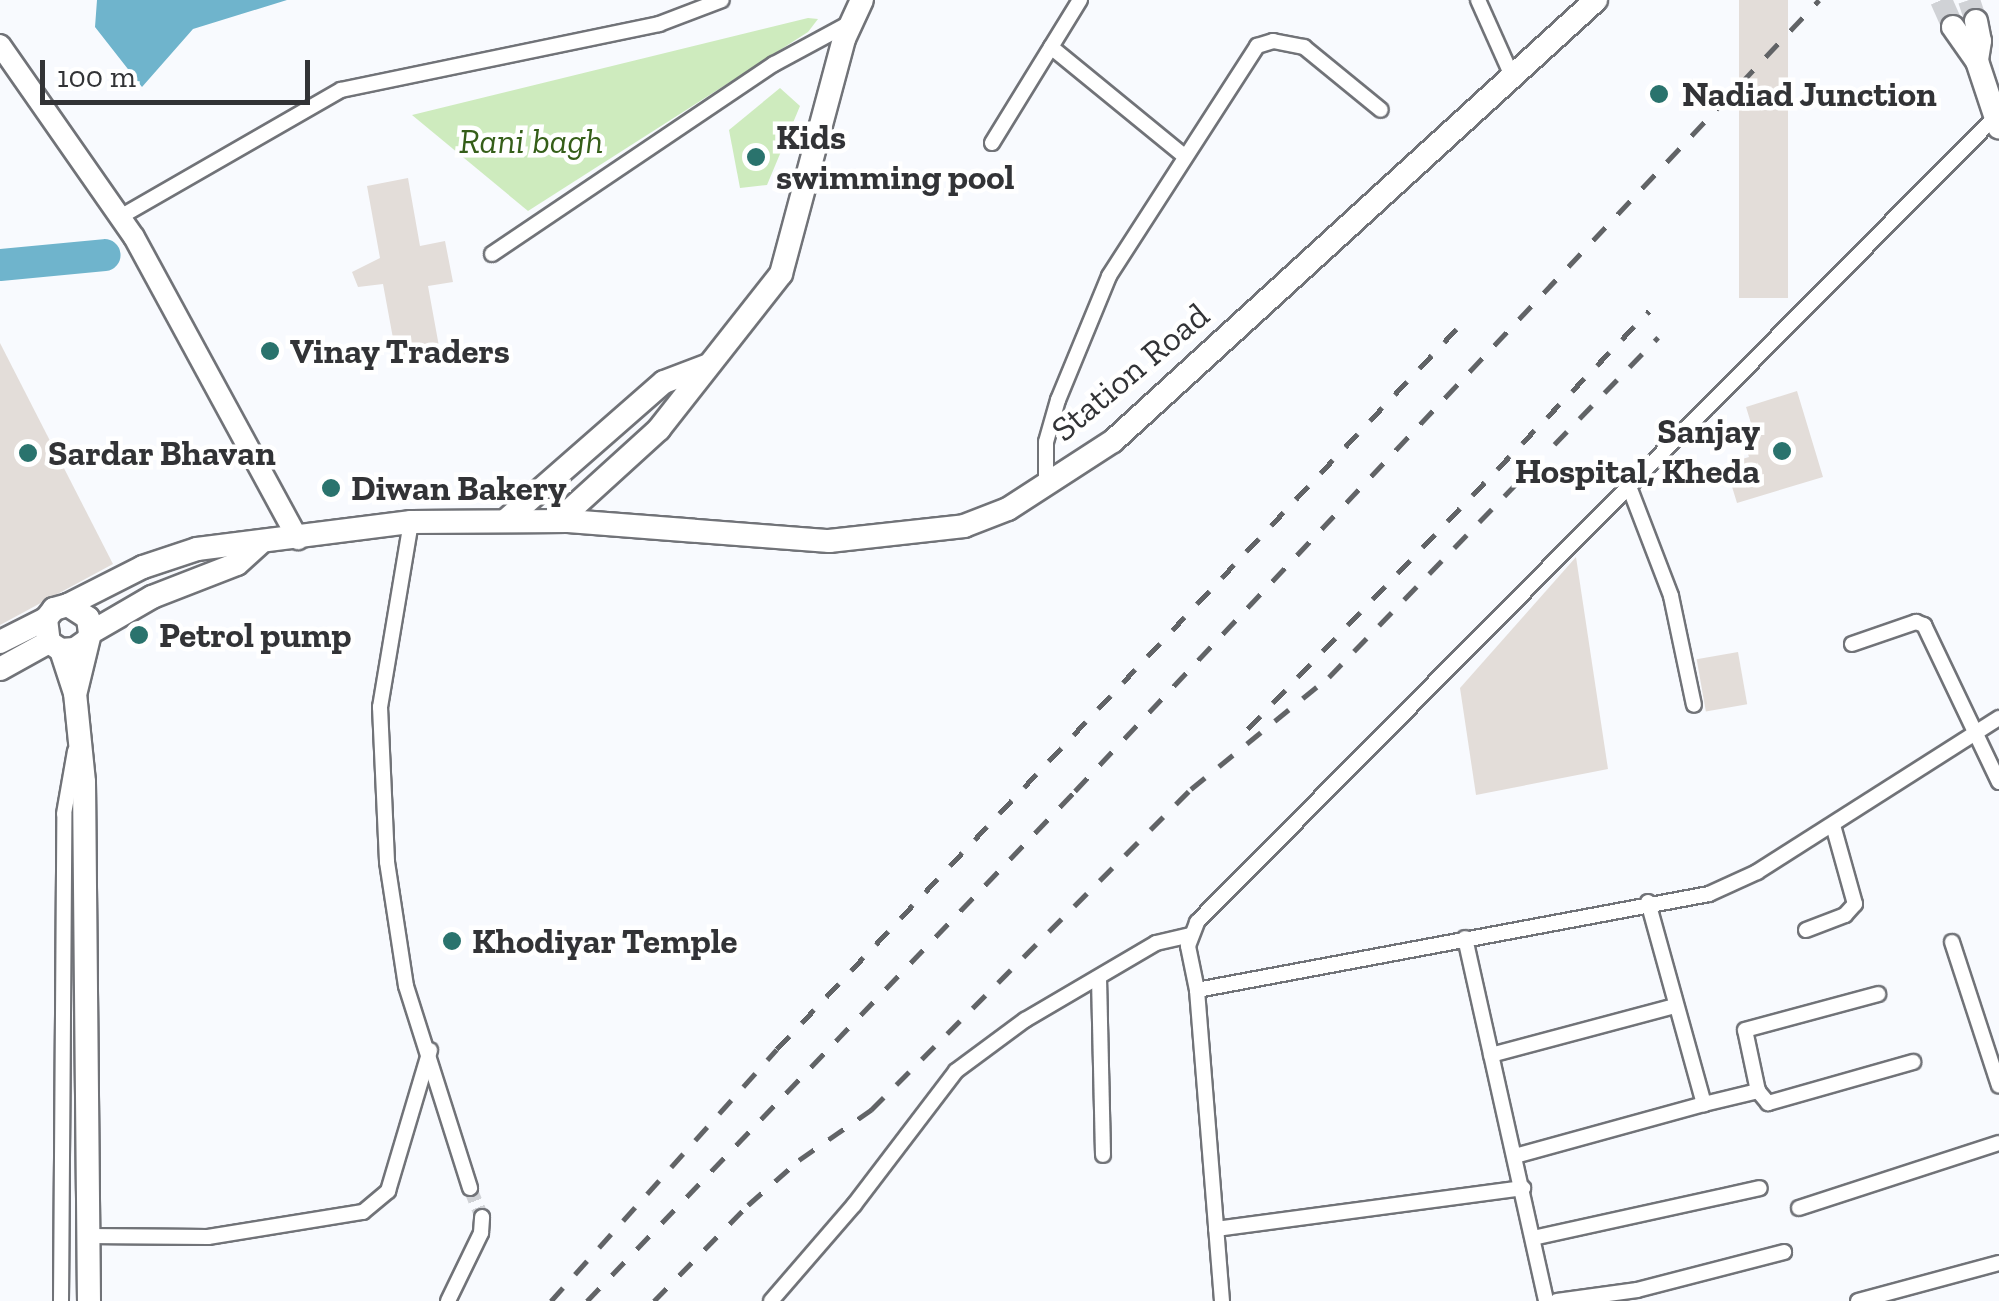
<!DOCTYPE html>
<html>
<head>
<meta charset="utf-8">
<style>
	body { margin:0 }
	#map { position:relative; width:1999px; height:1301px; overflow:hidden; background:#f8fafe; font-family:"Zilla Slab",serif }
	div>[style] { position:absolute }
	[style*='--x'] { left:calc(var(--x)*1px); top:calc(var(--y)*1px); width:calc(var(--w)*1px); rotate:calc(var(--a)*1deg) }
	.green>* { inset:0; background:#ceebbe }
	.water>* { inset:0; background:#6fb4cc }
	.river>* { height:32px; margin:-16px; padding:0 16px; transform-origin:16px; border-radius:16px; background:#6fb4cc }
	.building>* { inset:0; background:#e3ddd9; transform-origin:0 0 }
	.minor-tunnel>* { height:14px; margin-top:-7px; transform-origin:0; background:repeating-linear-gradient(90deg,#d0d2d6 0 14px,transparent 0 21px) }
	.primary-tunnel>* { height:22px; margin-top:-11px; transform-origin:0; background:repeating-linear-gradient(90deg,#d0d2d6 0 22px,transparent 0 33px) }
	.roads { filter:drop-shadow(2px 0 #717378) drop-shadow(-2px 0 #717378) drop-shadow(0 2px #717378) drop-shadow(0 -2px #717378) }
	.minor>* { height:14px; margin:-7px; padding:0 7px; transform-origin:7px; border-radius:7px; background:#fff }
	.secondary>* { height:20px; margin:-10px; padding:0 10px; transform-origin:10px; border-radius:10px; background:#fff }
	.primary>* { height:22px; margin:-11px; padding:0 11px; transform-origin:11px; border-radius:11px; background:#fff }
	.rail>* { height:5px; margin-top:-2.5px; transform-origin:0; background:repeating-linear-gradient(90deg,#616366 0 18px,transparent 0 36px) }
	.dots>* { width:28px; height:28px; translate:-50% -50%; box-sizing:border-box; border:5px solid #fff; border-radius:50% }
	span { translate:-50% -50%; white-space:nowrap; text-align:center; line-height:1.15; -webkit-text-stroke:9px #fff; paint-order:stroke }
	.poi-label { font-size:35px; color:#323336; font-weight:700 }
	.left { translate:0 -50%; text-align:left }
	.right { translate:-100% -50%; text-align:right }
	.park-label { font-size:35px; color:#355e19; font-style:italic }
	.street-label { font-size:35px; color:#323336 }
	.scale { position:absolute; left:40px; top:60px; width:270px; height:45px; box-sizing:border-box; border:5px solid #323336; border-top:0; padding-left:12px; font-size:30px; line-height:35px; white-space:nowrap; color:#323336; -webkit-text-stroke:8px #fff; paint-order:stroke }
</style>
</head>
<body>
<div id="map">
	<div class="green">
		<i style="clip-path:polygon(808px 18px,818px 19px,808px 32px,528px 211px,412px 115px)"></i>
		<i style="clip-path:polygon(780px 88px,800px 106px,767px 185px,740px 188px,729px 130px)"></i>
	</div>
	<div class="water">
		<i style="clip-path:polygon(97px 0,287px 0,193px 29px,142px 87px,95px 27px)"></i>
	</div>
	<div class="river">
		<i style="--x:0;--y:265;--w:105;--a:-5.4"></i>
	</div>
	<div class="building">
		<i style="left:1739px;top:0;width:49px;height:298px"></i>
		<i style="clip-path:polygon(408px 178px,420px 246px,445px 241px,453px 282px,428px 286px,440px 352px,397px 360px,383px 284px,358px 287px,352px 272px,380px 258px,367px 186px)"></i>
		<i style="clip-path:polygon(0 343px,113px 564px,0 625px)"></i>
		<i style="clip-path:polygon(1797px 391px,1823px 477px,1737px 503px,1725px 464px,1749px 457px,1742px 437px,1754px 433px,1746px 407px)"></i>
		<i style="clip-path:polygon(1576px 557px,1608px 769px,1476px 795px,1460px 688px)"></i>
		<i style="left:1738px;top:652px;width:53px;height:42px;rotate:80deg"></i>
	</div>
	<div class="minor-tunnel">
		<i style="--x:470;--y:1188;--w:31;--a:68"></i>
	</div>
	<div class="primary-tunnel">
		<i style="--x:1941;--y:0;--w:30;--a:66"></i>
		<i style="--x:1969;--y:0;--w:22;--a:72"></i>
	</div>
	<div class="roads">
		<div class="minor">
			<i style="--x:1478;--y:0;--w:83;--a:65.9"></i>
			<i style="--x:1051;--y:47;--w:172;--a:39.3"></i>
			<i style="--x:992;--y:143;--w:168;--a:-58.4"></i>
			<i style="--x:120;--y:217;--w:255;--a:-29.9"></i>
			<i style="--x:341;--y:90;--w:325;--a:-11.7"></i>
			<i style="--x:659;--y:24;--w:67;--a:-20.9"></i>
			<i style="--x:492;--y:254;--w:340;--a:-34"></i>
			<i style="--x:774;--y:64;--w:84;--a:-28.4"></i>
			<i style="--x:1046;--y:484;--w:42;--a:-90"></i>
			<i style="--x:1046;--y:442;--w:44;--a:-74.1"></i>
			<i style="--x:1058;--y:400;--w:134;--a:-67.6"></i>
			<i style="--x:1109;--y:276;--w:274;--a:-57.2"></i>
			<i style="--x:1257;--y:46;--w:17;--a:-17"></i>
			<i style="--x:1273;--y:41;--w:32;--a:11"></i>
			<i style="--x:1304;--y:47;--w:99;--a:39.3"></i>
			<i style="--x:1630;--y:489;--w:115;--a:69"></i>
			<i style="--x:1671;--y:596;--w:111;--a:78.1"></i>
			<i style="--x:411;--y:522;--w:188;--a:99.5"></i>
			<i style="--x:380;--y:707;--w:155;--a:87.4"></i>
			<i style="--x:387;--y:862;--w:125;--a:81.3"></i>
			<i style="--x:406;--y:986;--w:212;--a:72.4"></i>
			<i style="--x:1852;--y:644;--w:68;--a:-19"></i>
			<i style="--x:1916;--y:622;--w:9;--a:21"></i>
			<i style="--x:1924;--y:625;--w:174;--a:64.5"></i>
			<i style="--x:1648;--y:902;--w:210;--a:74.5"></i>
			<i style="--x:1806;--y:930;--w:42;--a:-21"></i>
			<i style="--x:1845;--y:915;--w:15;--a:-48"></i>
			<i style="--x:1855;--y:904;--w:82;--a:-105.6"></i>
			<i style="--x:1465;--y:938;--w:372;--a:77.4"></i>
			<i style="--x:1952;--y:942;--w:151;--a:71.9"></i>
			<i style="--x:1099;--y:978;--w:177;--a:88.7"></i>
			<i style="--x:1197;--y:990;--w:521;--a:-10.62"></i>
			<i style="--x:1709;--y:894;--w:53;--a:-24.6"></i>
			<i style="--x:1757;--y:872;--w:287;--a:-32.5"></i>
			<i style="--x:1491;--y:1055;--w:190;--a:-14.9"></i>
			<i style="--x:1758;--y:1091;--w:62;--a:-102"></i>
			<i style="--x:1745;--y:1030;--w:138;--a:-15.1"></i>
			<i style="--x:1515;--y:1156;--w:196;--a:-15.4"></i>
			<i style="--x:1704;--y:1104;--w:56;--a:-13.5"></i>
			<i style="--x:1758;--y:1091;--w:16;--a:50"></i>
			<i style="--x:1768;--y:1103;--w:151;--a:-15.8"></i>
			<i style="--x:1799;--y:1208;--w:210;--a:-18"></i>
			<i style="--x:1216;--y:1229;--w:310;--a:-7.6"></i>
			<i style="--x:88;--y:1236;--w:120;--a:0.5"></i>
			<i style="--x:208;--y:1237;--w:157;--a:-9.2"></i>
			<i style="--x:363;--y:1212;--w:33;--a:-40"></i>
			<i style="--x:388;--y:1191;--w:147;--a:-73.4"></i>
			<i style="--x:1533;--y:1238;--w:232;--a:-12.4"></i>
			<i style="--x:61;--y:1301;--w:487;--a:-89.6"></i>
			<i style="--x:64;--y:814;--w:64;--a:-80.1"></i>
			<i style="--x:448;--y:1301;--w:76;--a:-64.1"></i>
			<i style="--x:481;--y:1233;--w:16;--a:-86"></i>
			<i style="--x:771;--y:1301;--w:127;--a:-49.2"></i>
			<i style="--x:854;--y:1205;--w:168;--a:-52.7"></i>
			<i style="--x:956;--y:1071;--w:86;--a:-36.5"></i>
			<i style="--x:1025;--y:1020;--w:152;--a:-30.4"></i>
			<i style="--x:1156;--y:943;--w:35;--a:-13"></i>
			<i style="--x:1222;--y:1301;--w:312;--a:-94.6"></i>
			<i style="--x:1197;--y:990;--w:45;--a:-101.6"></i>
			<i style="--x:1188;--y:946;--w:26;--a:-69"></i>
			<i style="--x:1197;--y:922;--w:1134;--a:-45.25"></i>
			<i style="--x:1557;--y:1301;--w:81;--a:-7.8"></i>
			<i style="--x:1637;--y:1290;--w:152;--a:-14.5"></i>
			<i style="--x:1858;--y:1301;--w:146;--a:-15.1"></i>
		</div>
		<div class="secondary">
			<i style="--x:0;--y:45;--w:234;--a:55.1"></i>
			<i style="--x:134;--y:237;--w:344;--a:61.5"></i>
		</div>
		<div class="primary">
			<i style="--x:1976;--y:21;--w:20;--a:79"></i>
			<i style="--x:1980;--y:41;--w:20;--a:99"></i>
			<i style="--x:1977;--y:61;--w:70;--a:71.6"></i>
			<i style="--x:1953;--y:27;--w:42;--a:54.8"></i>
			<i style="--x:505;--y:521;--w:211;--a:-41.2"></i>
			<i style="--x:664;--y:382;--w:45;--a:-20.9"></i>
			<i style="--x:558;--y:521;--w:137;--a:-42.3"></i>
			<i style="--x:659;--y:429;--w:197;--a:-51.8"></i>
			<i style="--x:781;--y:274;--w:243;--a:-75"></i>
			<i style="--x:844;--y:39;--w:43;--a:-65.2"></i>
			<i style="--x:68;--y:605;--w:84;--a:-26.9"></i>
			<i style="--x:143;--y:567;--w:57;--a:-18.4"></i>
			<i style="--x:197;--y:549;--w:216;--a:-7.2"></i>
			<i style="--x:411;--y:522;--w:157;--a:-0.4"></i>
			<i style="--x:568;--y:521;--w:262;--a:4.4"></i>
			<i style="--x:829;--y:541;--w:136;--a:-6.3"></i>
			<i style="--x:964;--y:526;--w:47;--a:-21.1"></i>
			<i style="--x:1008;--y:509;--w:125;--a:-32.9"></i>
			<i style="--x:1113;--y:441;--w:654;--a:-42.4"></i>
			<i style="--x:90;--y:633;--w:72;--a:-30.1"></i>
			<i style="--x:152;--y:597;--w:91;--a:-21.2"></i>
			<i style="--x:237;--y:564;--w:30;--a:-42"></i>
			<i style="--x:0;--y:642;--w:51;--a:-26.6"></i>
			<i style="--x:61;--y:650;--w:45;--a:72"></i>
			<i style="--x:75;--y:693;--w:89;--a:84.2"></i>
			<i style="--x:84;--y:782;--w:519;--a:89.45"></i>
			<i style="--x:0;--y:669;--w:56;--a:-28.9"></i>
			<i style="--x:76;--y:691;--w:60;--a:-76.4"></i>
			<i style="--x:90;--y:633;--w:15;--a:-98"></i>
			<i style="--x:88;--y:618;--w:24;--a:-147"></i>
			<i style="--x:68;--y:605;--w:15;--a:164"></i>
			<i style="--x:54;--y:609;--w:13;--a:129"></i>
			<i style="--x:46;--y:619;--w:23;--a:83"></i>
			<i style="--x:49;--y:642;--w:14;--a:34"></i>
			<i style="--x:61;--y:650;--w:14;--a:-4"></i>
			<i style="--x:75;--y:649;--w:12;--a:-35"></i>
		</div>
	</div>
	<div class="rail">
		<i style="--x:1248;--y:729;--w:579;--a:-46.19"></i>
		<i style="--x:551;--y:1301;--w:338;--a:-48.1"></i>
		<i style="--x:777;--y:1049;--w:1000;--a:-46.66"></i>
		<i style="--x:587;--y:1301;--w:706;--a:-46.26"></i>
		<i style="--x:1075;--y:791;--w:1086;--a:-46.75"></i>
		<i style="--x:654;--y:1301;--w:134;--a:-45.6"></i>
		<i style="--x:748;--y:1205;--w:68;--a:-41.4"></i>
		<i style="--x:799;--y:1160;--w:88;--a:-34.8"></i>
		<i style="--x:871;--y:1110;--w:453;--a:-45.1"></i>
		<i style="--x:1191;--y:789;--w:178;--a:-39.1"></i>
		<i style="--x:1329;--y:677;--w:473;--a:-45.9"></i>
	</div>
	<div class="dots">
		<i style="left:1659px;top:94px;background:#2a736d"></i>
		<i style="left:756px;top:157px;background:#2a736d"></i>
		<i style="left:270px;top:351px;background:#2a736d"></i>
		<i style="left:1782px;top:451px;background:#2a736d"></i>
		<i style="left:28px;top:453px;background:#2a736d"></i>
		<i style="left:331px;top:488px;background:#2a736d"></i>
		<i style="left:139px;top:635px;background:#2a736d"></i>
		<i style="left:452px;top:941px;background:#2a736d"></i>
	</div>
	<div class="poi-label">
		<span class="left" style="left:1682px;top:94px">Nadiad Junction</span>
		<span class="left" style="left:776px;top:157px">Kids<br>swimming pool</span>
		<span class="left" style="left:290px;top:351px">Vinay Traders</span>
		<span class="right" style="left:1760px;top:451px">Sanjay<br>Hospital, Kheda</span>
		<span class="left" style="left:48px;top:453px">Sardar Bhavan</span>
		<span class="left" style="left:351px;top:488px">Diwan Bakery</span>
		<span class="left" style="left:159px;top:635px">Petrol pump</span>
		<span class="left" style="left:472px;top:941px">Khodiyar Temple</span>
	</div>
	<div class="park-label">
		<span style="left:531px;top:141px">Rani bagh</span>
	</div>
	<div class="street-label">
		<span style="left:1130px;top:372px;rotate:-40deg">Station Road</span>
	</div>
	<div class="scale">100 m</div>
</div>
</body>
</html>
